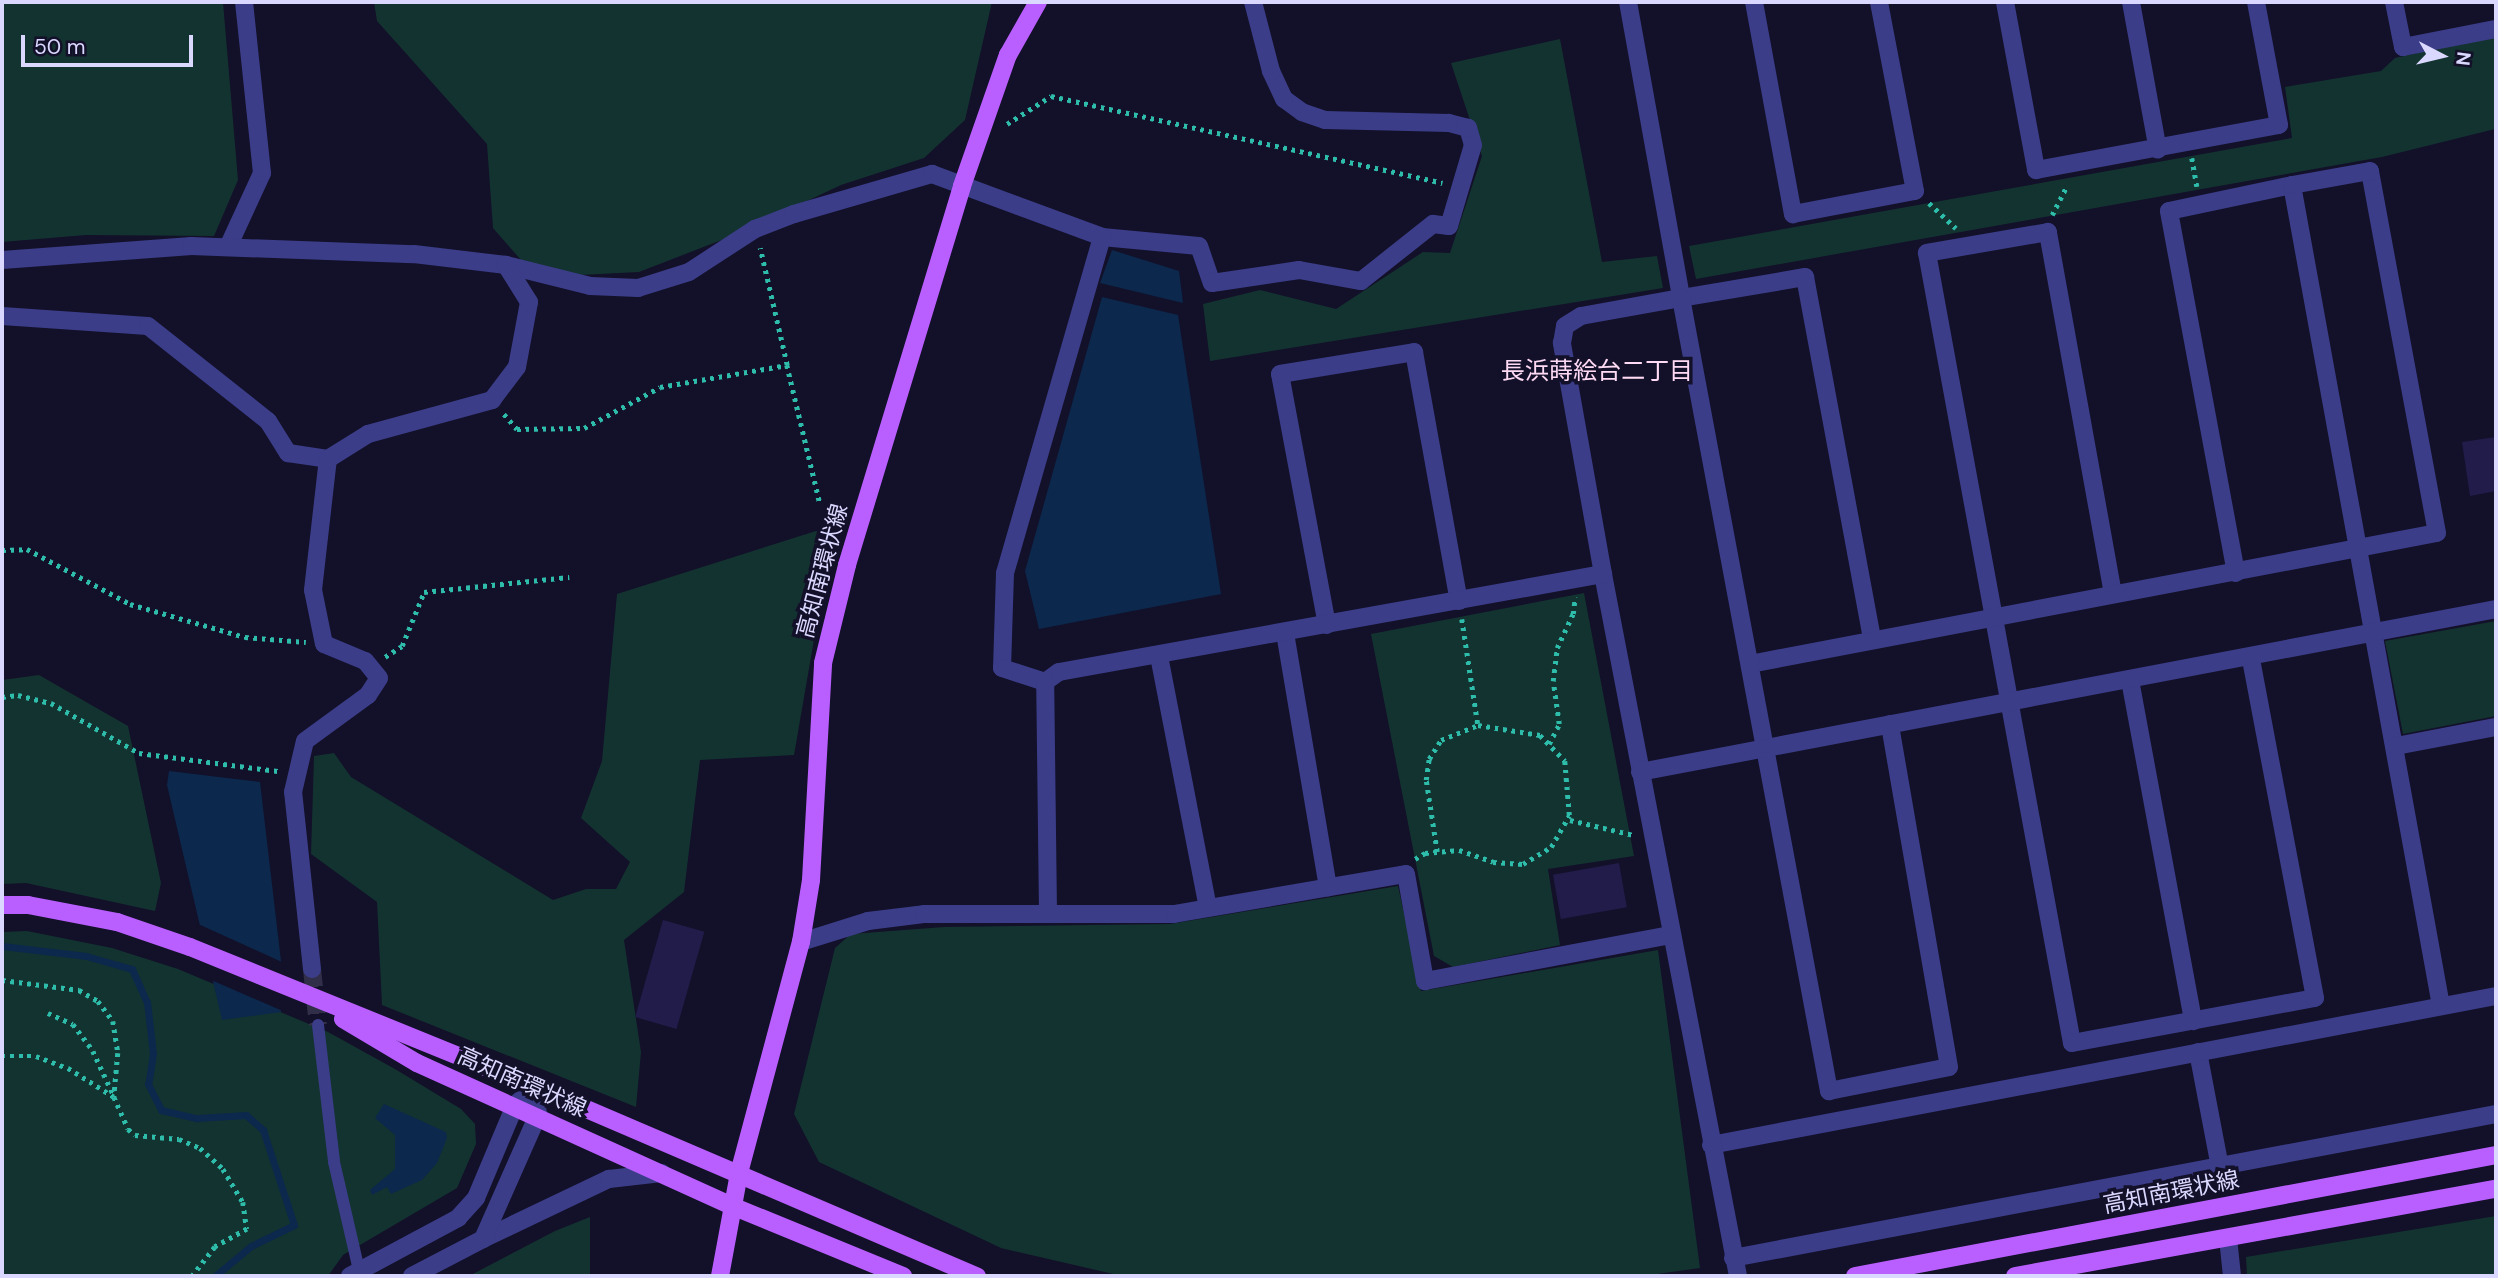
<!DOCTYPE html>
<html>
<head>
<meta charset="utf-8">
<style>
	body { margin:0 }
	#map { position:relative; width:2498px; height:1278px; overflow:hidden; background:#131029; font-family:"DM Sans","Noto Sans JP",sans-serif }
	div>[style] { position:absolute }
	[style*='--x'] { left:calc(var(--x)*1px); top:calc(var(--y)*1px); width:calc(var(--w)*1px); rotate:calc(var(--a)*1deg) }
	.green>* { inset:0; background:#133330 }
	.water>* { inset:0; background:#0c284c }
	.pier>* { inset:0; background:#131029 }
	.stream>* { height:7px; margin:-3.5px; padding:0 3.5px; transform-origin:3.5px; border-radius:3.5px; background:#0c284c }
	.building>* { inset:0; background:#221c4b; transform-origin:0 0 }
	.minor-tunnel>* { height:18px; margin-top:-9px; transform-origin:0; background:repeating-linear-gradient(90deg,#312e49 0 18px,transparent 0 27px) }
	.path>* { height:4.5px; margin-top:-2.25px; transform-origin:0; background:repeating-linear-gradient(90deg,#2fbdab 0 3.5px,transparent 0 8.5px) }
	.service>* { height:12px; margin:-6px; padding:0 6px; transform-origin:6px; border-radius:6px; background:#3b3d89 }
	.minor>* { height:18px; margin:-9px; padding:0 9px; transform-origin:9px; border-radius:9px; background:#3b3d89 }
	.tertiary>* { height:18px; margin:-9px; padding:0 9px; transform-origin:9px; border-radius:9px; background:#3b3d89 }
	.primary>* { height:18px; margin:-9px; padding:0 9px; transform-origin:9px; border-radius:9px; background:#b95fff }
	span { translate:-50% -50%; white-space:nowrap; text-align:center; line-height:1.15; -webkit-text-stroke:7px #131029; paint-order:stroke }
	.street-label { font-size:23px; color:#dad8ff }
	.neighbourhood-label { font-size:24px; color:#ffdaf4 }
	.frame { position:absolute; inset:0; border:4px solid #dad8ff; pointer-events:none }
	.north { position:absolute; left:2407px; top:21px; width:70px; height:70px; -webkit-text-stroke:5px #131029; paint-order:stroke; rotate:97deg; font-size:19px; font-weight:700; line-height:28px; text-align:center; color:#dad8ff }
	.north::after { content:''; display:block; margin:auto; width:24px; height:32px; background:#dad8ff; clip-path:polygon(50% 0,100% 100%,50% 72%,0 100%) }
	.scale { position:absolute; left:21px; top:35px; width:172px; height:32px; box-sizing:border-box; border:4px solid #dad8ff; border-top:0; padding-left:9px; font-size:21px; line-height:24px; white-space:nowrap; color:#dad8ff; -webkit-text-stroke:5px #131029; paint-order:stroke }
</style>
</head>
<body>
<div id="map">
	<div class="green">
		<i style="clip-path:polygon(2px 2px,223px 2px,238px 180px,214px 236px,86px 235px,2px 242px)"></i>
		<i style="clip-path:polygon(374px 2px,992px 2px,965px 120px,924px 158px,841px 185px,737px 234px,639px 272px,580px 275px,528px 268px,493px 228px,487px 144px,377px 21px)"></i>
		<i style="clip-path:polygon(2496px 35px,2495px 129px,2382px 157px,1696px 279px,1689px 246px,2292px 138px,2285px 87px,2381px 71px,2395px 58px)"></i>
		<i style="clip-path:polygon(1560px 39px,1602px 262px,1657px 256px,1663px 288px,1210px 361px,1203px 304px,1260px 290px,1336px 309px,1423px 252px,1450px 253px,1482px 156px,1451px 63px)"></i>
		<i style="clip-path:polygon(816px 531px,832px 536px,794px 755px,700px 760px,684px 892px,624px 940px,641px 1052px,636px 1107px,382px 1005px,377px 902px,311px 854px,314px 756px,334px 753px,351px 777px,553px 900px,586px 889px,616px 889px,630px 862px,581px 818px,602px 761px,617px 594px)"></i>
		<i style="clip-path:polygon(1584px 593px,1634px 856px,1548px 869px,1560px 945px,1453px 967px,1434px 956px,1371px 634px)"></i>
		<i style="clip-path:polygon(2496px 621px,2496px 716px,2403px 734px,2385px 641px)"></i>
		<i style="clip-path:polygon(39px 675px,128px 726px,161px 883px,155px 911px,26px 883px,2px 884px,2px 680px)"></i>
		<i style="clip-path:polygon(1398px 886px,1421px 991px,1658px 950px,1700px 1268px,1643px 1276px,1122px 1276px,1001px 1248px,819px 1162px,794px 1114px,835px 948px,851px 934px,944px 927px,1170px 924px)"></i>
		<i style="clip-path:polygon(27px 931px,112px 948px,178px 969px,328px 1032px,395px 1069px,461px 1109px,475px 1124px,476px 1144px,457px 1188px,343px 1255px,328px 1276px,2px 1276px,2px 932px)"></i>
		<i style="clip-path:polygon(2496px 1216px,2496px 1276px,2247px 1276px,2246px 1257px)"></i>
		<i style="clip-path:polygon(590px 1217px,590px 1276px,469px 1276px,555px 1231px)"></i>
	</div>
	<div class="water">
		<i style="clip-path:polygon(1112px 250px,1179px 271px,1183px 303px,1100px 283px)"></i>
		<i style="clip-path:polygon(1102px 297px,1178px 315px,1221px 594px,1039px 629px,1025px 571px)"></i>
		<i style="clip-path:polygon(169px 771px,260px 782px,281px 961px,281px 1012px,222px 1020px,167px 785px)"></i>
		<i style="clip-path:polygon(384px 1104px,446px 1132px,447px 1138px,437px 1163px,422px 1180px,391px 1194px,387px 1187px,372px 1195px,370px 1190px,395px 1169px,395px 1135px,375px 1118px)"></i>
	</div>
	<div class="pier">
		<i style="clip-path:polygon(196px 923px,284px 963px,285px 1012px,209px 979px)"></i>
	</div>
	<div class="stream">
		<i style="--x:2;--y:946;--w:85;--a:6.8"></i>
		<i style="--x:86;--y:956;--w:48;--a:15.8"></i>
		<i style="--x:132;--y:969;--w:36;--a:66"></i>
		<i style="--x:147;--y:1002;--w:52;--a:83.4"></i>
		<i style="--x:153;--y:1054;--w:30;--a:99"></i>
		<i style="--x:148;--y:1084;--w:29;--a:63"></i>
		<i style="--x:161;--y:1110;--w:37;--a:13"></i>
		<i style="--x:197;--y:1118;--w:49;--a:-3.5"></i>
		<i style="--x:246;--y:1115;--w:23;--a:41"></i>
		<i style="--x:263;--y:1130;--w:100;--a:71.9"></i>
		<i style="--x:294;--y:1225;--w:48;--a:154"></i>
		<i style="--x:251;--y:1246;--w:47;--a:140.2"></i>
	</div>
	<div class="building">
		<i style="clip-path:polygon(2496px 437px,2496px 491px,2470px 496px,2462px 442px)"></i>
		<i style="left:1619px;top:863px;width:45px;height:67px;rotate:80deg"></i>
		<i style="left:663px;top:920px;width:43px;height:101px;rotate:16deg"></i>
	</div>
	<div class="minor-tunnel">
		<i style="--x:312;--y:969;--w:56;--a:83.9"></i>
	</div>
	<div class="path">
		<i style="--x:1007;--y:124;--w:52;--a:-32.5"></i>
		<i style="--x:1051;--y:96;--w:401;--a:12.5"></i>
		<i style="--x:2192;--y:158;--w:29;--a:80"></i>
		<i style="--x:1929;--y:203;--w:37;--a:43"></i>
		<i style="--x:2052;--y:215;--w:34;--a:-63"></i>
		<i style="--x:787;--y:365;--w:143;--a:76.6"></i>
		<i style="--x:504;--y:414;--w:20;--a:49"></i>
		<i style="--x:517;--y:429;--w:67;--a:-0.9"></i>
		<i style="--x:584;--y:428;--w:86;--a:-28.3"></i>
		<i style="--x:660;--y:387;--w:129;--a:-9.8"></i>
		<i style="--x:787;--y:365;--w:120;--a:-103"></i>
		<i style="--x:2;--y:550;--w:25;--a:-2"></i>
		<i style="--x:27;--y:549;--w:117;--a:28.1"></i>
		<i style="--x:130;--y:604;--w:120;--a:16"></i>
		<i style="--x:245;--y:637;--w:61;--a:4.7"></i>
		<i style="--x:1462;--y:619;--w:107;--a:81.4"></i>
		<i style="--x:1478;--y:725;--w:63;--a:9.2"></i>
		<i style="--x:1540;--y:735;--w:36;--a:46"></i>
		<i style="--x:1565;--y:761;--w:59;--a:85.2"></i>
		<i style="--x:1570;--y:820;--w:66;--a:13.2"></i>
		<i style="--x:385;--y:657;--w:20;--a:-33"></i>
		<i style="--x:402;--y:646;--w:58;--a:-67.8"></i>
		<i style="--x:424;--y:592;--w:146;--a:-5.9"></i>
		<i style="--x:2;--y:697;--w:16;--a:-7"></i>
		<i style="--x:18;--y:695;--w:34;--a:14"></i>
		<i style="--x:51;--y:703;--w:101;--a:29.6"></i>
		<i style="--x:139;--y:753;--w:140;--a:7.4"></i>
		<i style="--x:1549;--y:744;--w:22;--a:-63"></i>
		<i style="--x:1559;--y:724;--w:43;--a:-97.9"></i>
		<i style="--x:1553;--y:681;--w:33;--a:-83"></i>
		<i style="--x:1557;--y:648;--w:38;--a:-65"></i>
		<i style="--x:1573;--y:614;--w:17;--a:-83"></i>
		<i style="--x:1437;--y:852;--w:73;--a:-98.7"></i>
		<i style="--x:1426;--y:780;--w:21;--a:-82"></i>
		<i style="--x:1429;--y:759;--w:22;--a:-58"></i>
		<i style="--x:1441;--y:740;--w:40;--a:-22"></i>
		<i style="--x:1415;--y:859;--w:12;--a:-31"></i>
		<i style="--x:1425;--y:853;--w:34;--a:-5"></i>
		<i style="--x:1459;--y:850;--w:36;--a:19"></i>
		<i style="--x:1493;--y:862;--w:30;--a:4"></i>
		<i style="--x:1523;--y:864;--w:33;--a:-31"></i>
		<i style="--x:1551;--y:847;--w:36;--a:-60"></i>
		<i style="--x:2;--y:980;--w:78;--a:7.4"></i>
		<i style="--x:79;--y:990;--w:22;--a:30"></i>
		<i style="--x:98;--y:1001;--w:25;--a:53"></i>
		<i style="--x:113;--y:1021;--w:32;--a:81"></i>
		<i style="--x:118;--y:1053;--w:44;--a:95.2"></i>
		<i style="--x:114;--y:1097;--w:35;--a:66"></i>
		<i style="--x:128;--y:1129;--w:9;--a:41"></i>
		<i style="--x:135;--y:1135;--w:44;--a:5.2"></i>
		<i style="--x:179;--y:1139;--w:23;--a:23"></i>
		<i style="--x:200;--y:1148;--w:31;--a:42"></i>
		<i style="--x:223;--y:1169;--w:39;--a:59"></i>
		<i style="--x:243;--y:1202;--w:27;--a:82"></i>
		<i style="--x:247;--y:1229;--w:37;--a:151"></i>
		<i style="--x:215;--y:1247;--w:37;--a:128"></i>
		<i style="--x:48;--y:1013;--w:27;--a:24"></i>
		<i style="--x:73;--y:1024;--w:34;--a:53"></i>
		<i style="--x:93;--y:1051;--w:50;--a:65"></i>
		<i style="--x:2;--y:1056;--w:34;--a:0"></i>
		<i style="--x:36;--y:1056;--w:34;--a:21"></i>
		<i style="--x:68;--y:1068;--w:54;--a:32.2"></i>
	</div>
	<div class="service">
		<i style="--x:318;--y:1025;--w:138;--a:83.3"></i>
		<i style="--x:334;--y:1162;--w:111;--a:77"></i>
	</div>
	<div class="minor">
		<i style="--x:1628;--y:2;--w:301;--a:79.8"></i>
		<i style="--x:1681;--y:298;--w:126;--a:-9.6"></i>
		<i style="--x:1805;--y:277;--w:369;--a:79.5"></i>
		<i style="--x:1754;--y:2;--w:216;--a:79.6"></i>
		<i style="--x:1793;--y:214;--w:124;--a:-10.7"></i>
		<i style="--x:1915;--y:191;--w:192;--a:-100.8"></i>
		<i style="--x:2005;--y:2;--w:171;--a:79.5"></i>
		<i style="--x:2036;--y:170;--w:247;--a:-10.5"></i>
		<i style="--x:2279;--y:125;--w:125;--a:-100.6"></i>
		<i style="--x:2131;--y:2;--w:150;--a:79.7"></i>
		<i style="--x:2394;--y:2;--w:46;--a:78.7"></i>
		<i style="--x:2403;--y:47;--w:95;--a:-11"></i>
		<i style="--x:1102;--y:237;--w:97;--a:5.3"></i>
		<i style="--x:1199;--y:246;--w:39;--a:71"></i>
		<i style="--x:1212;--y:283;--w:88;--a:-8.5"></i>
		<i style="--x:1299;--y:270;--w:63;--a:10.1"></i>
		<i style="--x:1361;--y:281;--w:92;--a:-38.4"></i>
		<i style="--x:1433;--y:224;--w:16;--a:7"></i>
		<i style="--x:1449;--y:226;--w:84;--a:-73.5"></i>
		<i style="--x:1473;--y:145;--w:18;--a:-106"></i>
		<i style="--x:1468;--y:128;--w:20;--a:-165"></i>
		<i style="--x:1449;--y:123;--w:124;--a:-178.6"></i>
		<i style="--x:1325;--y:120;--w:24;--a:-161"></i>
		<i style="--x:1302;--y:112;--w:22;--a:-144"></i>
		<i style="--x:1284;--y:99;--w:31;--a:-115"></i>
		<i style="--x:1271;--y:71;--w:71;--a:-104.6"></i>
		<i style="--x:228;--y:247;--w:81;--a:-65.3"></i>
		<i style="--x:262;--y:173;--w:172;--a:-96"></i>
		<i style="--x:2;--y:260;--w:190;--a:-4.2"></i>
		<i style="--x:191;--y:246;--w:223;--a:2.1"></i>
		<i style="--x:414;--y:254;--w:93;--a:6.8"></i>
		<i style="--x:506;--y:265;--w:87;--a:14"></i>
		<i style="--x:590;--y:286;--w:48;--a:2.4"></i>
		<i style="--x:638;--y:288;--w:53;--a:-17.4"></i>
		<i style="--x:689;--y:272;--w:79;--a:-33.1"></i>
		<i style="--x:755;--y:229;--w:42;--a:-21"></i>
		<i style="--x:794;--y:214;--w:144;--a:-16.2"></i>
		<i style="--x:932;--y:174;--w:181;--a:20.3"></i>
		<i style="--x:1102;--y:237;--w:350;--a:106.1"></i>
		<i style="--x:1005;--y:573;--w:95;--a:91.8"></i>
		<i style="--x:1002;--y:668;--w:45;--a:18"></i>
		<i style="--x:2;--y:316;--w:146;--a:3.9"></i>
		<i style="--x:148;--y:326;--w:153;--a:38.4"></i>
		<i style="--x:268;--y:421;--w:38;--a:58"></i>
		<i style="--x:288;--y:453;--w:40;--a:8.5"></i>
		<i style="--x:2236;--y:573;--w:368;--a:-100.5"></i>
		<i style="--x:2169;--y:211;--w:126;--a:-11.9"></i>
		<i style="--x:2292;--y:185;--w:834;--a:79.71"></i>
		<i style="--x:2113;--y:594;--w:368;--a:-100.2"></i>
		<i style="--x:2048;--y:232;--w:123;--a:170.2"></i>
		<i style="--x:1927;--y:253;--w:803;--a:79.6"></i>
		<i style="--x:2072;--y:1043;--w:247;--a:-10.5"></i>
		<i style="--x:2315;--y:998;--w:345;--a:-100.7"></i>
		<i style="--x:1327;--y:625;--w:255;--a:-100.6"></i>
		<i style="--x:1280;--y:374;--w:136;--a:-9.3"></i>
		<i style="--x:1414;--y:352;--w:253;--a:79.8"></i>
		<i style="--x:1285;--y:633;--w:258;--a:80.4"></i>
		<i style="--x:1159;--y:656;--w:256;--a:79"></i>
		<i style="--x:1750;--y:664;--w:699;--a:-10.8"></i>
		<i style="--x:2437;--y:533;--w:368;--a:-100.5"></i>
		<i style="--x:2370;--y:171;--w:79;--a:169.8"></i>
		<i style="--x:2130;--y:680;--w:347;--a:79.5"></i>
		<i style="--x:2396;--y:746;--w:102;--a:-10.8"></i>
		<i style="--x:1048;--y:913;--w:231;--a:-90.7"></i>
		<i style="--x:1045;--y:682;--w:17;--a:-36"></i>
		<i style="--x:1059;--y:672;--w:553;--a:-10.21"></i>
		<i style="--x:801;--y:942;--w:70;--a:-17.4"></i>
		<i style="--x:868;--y:921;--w:56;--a:-7.1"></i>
		<i style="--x:924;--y:914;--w:250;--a:0"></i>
		<i style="--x:1174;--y:914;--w:235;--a:-9.8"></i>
		<i style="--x:1406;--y:874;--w:109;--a:79.9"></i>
		<i style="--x:1425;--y:981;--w:249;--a:-10.6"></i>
		<i style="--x:312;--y:969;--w:178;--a:-96.1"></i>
		<i style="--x:293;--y:792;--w:52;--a:-76.8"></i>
		<i style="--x:305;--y:741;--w:78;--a:-36.1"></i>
		<i style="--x:368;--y:695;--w:20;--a:-57"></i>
		<i style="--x:379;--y:678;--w:22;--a:-129"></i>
		<i style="--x:365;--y:661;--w:44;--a:-157.5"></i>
		<i style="--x:324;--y:644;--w:55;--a:-101.5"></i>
		<i style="--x:313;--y:590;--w:132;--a:-83.5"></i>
		<i style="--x:328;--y:459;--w:47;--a:-32"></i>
		<i style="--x:368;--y:434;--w:129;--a:-15.3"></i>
		<i style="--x:492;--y:400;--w:41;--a:-52.9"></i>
		<i style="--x:517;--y:367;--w:66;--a:-79.5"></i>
		<i style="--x:529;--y:302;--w:44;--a:-121.9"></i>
		<i style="--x:2198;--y:1052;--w:117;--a:79.2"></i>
		<i style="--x:1711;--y:1145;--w:799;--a:-10.75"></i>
		<i style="--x:2228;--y:1238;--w:38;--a:84"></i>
		<i style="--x:483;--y:1239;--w:140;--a:-25.5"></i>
		<i style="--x:609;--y:1179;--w:53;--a:-6.5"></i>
		<i style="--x:1733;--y:1258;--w:776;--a:-10.69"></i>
		<i style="--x:412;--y:1276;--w:80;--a:-27.5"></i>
		<i style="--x:483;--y:1239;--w:136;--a:-66.1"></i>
		<i style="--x:538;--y:1115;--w:28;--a:-96"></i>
		<i style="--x:1738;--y:1276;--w:715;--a:-100.89"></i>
		<i style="--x:1603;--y:574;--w:235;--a:-100.1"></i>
		<i style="--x:1562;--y:343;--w:17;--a:-80"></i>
		<i style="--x:1565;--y:326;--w:19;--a:-32"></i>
		<i style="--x:1581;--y:316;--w:102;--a:-10.2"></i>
		<i style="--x:1681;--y:298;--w:807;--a:79.43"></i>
		<i style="--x:1829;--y:1091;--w:122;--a:-11.3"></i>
		<i style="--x:1949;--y:1067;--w:348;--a:-99.8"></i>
	</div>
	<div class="tertiary">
		<i style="--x:1640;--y:772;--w:871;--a:-10.78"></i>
		<i style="--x:350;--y:1276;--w:123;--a:-28.2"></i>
		<i style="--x:458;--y:1218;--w:27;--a:-48"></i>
		<i style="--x:476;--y:1198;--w:101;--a:-67.2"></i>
		<i style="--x:515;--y:1105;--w:27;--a:-42"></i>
	</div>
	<div class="primary">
		<i style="--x:2;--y:905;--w:26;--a:0"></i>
		<i style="--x:28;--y:905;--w:91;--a:10.8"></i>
		<i style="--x:117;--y:922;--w:77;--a:18.9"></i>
		<i style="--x:190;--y:947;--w:372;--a:22.1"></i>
		<i style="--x:535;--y:1087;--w:481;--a:23.2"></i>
		<i style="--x:343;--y:1019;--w:86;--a:30.7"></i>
		<i style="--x:417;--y:1063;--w:346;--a:24.4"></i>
		<i style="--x:732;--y:1206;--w:185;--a:22.3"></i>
		<i style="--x:720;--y:1276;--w:105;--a:-79.5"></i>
		<i style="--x:739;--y:1173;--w:239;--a:-75"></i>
		<i style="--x:801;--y:942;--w:63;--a:-80.8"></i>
		<i style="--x:811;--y:880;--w:217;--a:-86.8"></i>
		<i style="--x:823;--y:663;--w:101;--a:-76.2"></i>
		<i style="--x:847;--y:565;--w:396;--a:-73.1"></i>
		<i style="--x:962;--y:186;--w:139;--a:-70.7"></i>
		<i style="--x:1008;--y:55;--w:61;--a:-60.5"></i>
		<i style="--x:1855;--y:1276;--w:652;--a:-10.69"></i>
		<i style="--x:2015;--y:1276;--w:489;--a:-10.3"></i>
	</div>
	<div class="street-label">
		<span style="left:822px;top:571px;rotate:-75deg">高知南環状線</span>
		<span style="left:522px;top:1082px;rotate:24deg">高知南環状線</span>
		<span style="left:2171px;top:1192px;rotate:-11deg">高知南環状線</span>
	</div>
	<div class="neighbourhood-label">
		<span style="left:1597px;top:371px">長浜蒔絵台二丁目</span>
	</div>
	<div class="frame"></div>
	<div class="north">N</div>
	<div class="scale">50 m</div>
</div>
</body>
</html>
